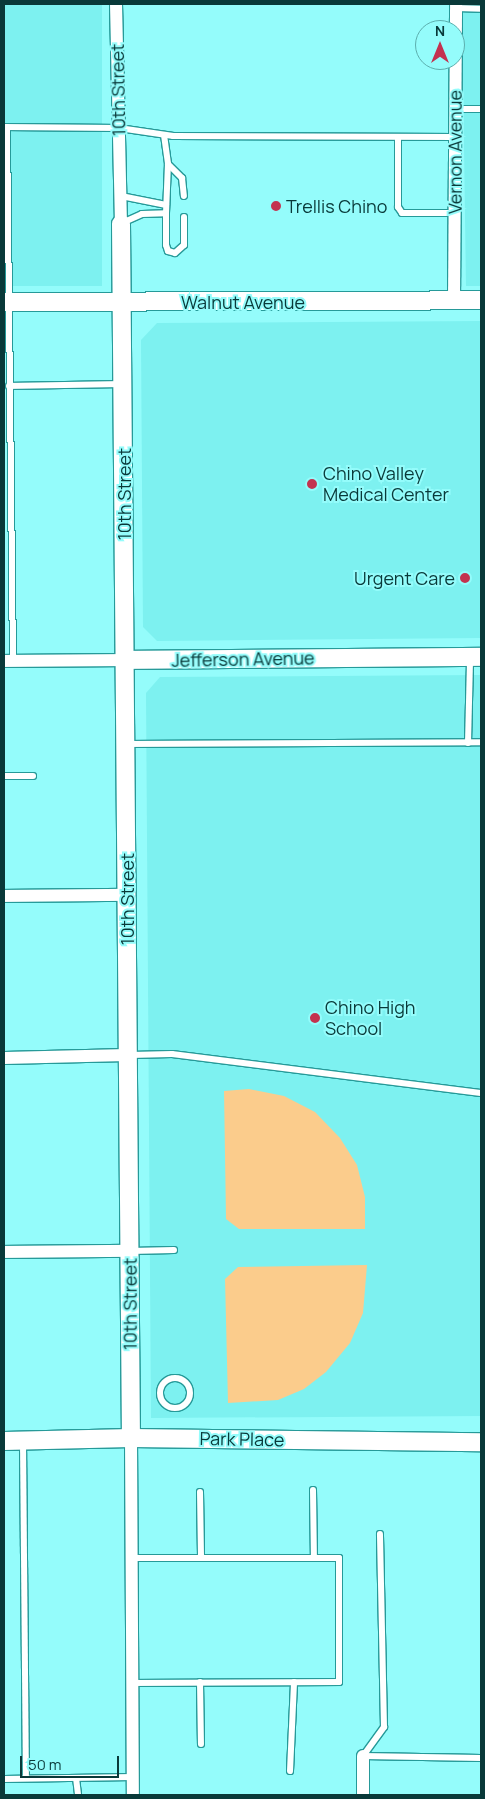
<!DOCTYPE html>
<html>
<head>
<meta charset="utf-8">
<style>
	body { margin:0 }
	#map { position:relative; width:485px; height:1799px; overflow:hidden; background:#94fcfb; font-family:Manrope,sans-serif }
	div>[style] { position:absolute }
	[style*='--x'] { left:calc(var(--x)*1px); top:calc(var(--y)*1px); width:calc(var(--w)*1px); rotate:calc(var(--a)*1deg) }
	.built>* { inset:0; background:#7df1f0; transform-origin:0 0 }
	.green>* { inset:0; background:#fbcc8c }
	.roads { filter:drop-shadow(1px 0 #269a99) drop-shadow(-1px 0 #269a99) drop-shadow(0 1px #269a99) drop-shadow(0 -1px #269a99) }
	.lane>* { height:6px; margin:-3px; padding:0 3px; transform-origin:3px; border-radius:3px; background:#fff }
	.lane>.ring { margin:-3px; padding:0; box-sizing:content-box; background:none; border:6px solid #fff; border-radius:50% }
	.street>* { height:12px; margin:-6px; padding:0 6px; transform-origin:6px; border-radius:6px; background:#fff }
	.secondary>* { height:18px; margin:-9px; padding:0 9px; transform-origin:9px; border-radius:9px; background:#fff }
	.dots>* { width:14px; height:14px; translate:-50% -50%; box-sizing:border-box; border:2px solid #94fcfb; border-radius:50% }
	span { translate:-50% -50%; white-space:nowrap; text-align:center; line-height:1.15; -webkit-text-stroke:4px #94fcfb; paint-order:stroke }
	.street-label { font-size:18px; color:#093939 }
	.poi-label { font-size:18px; color:#093939 }
	.left { translate:0 -50%; text-align:left }
	.right { translate:-100% -50%; text-align:right }
	.frame { position:absolute; inset:0; border:5px solid #093939; pointer-events:none }
	.north { position:absolute; left:415px; top:20px; width:50px; height:50px; box-sizing:border-box; background:#94fcfb; border:1px solid #5caead; border-radius:50%; rotate:0deg; font-size:14px; font-weight:700; line-height:20px; text-align:center; color:#093939 }
	.north::after { content:''; display:block; margin:auto; width:18px; height:22px; background:#c3324f; clip-path:polygon(50% 0,100% 100%,50% 72%,0 100%) }
	.scale { position:absolute; left:20px; top:1756px; width:99px; height:22px; box-sizing:border-box; border:2px solid #093939; border-top:0; padding-left:6px; font-size:15px; line-height:18px; white-space:nowrap; color:#093939; -webkit-text-stroke:4px #94fcfb; paint-order:stroke }
</style>
</head>
<body>
<div id="map">
	<div class="built">
		<i style="left:4px;top:4px;width:98px;height:282px"></i>
		<i style="clip-path:polygon(462px 4px,481px 4px,481px 286px,466px 286px)"></i>
		<i style="clip-path:polygon(481px 321px,481px 638px,157px 641px,143px 627px,141px 340px,157px 323px)"></i>
		<i style="clip-path:polygon(481px 675px,481px 1416px,151px 1418px,146px 693px,160px 677px)"></i>
	</div>
	<div class="green">
		<i style="clip-path:polygon(249px 1089px,284px 1096px,315px 1112px,340px 1138px,357px 1165px,365px 1197px,365px 1229px,239px 1229px,226px 1219px,224px 1091px)"></i>
		<i style="clip-path:polygon(367px 1265px,363px 1313px,350px 1343px,326px 1372px,304px 1389px,278px 1400px,228px 1403px,225px 1279px,238px 1267px)"></i>
	</div>
	<div class="roads">
		<div class="lane">
			<i style="--x:456;--y:8;--w:25;--a:2"></i>
			<i style="--x:456;--y:109;--w:25;--a:0"></i>
			<i style="--x:4;--y:127;--w:115;--a:0.5"></i>
			<i style="--x:119;--y:128;--w:55;--a:8.4"></i>
			<i style="--x:173;--y:136;--w:282;--a:0.2"></i>
			<i style="--x:7;--y:127;--w:534;--a:89.36"></i>
			<i style="--x:164;--y:135;--w:29;--a:82"></i>
			<i style="--x:168;--y:164;--w:20;--a:45"></i>
			<i style="--x:182;--y:178;--w:18;--a:84"></i>
			<i style="--x:398;--y:137;--w:70;--a:90"></i>
			<i style="--x:398;--y:207;--w:7;--a:56"></i>
			<i style="--x:402;--y:213;--w:53;--a:0"></i>
			<i style="--x:121;--y:196;--w:46;--a:11.3"></i>
			<i style="--x:166;--y:213;--w:49;--a:-87.7"></i>
			<i style="--x:122;--y:223;--w:22;--a:-24"></i>
			<i style="--x:142;--y:214;--w:24;--a:-2"></i>
			<i style="--x:166;--y:213;--w:32;--a:90"></i>
			<i style="--x:166;--y:245;--w:6;--a:72"></i>
			<i style="--x:168;--y:251;--w:7;--a:16"></i>
			<i style="--x:175;--y:253;--w:12;--a:-42"></i>
			<i style="--x:184;--y:245;--w:28;--a:-90"></i>
			<i style="--x:9;--y:386;--w:111;--a:-1"></i>
			<i style="--x:468;--y:743;--w:84;--a:-88.6"></i>
			<i style="--x:127;--y:744;--w:354;--a:-0.3"></i>
			<i style="--x:4;--y:776;--w:29;--a:0"></i>
			<i style="--x:130;--y:1055;--w:42;--a:-1.4"></i>
			<i style="--x:172;--y:1054;--w:311;--a:7.2"></i>
			<i style="--x:130;--y:1251;--w:44;--a:-1.3"></i>
			<i class="ring" style="left:160px;top:1378px;width:24px;height:24px"></i>
			<i style="--x:23;--y:1442;--w:336;--a:89.5"></i>
			<i style="--x:313;--y:1490;--w:68;--a:89.2"></i>
			<i style="--x:200;--y:1492;--w:66;--a:89.1"></i>
			<i style="--x:131;--y:1558;--w:208;--a:0"></i>
			<i style="--x:339;--y:1558;--w:124;--a:90"></i>
			<i style="--x:339;--y:1682;--w:207;--a:179.7"></i>
			<i style="--x:200;--y:1682;--w:62;--a:89.1"></i>
			<i style="--x:363;--y:1756;--w:36;--a:-54"></i>
			<i style="--x:384;--y:1727;--w:193;--a:-91.2"></i>
			<i style="--x:363;--y:1756;--w:118;--a:1"></i>
			<i style="--x:290;--y:1771;--w:89;--a:-87.4"></i>
			<i style="--x:76;--y:1778;--w:17;--a:83"></i>
			<i style="--x:4;--y:1779;--w:129;--a:-0.9"></i>
		</div>
		<div class="street">
			<i style="--x:116;--y:4;--w:220;--a:88.7"></i>
			<i style="--x:454;--y:301;--w:297;--a:-89.6"></i>
			<i style="--x:4;--y:661;--w:121;--a:-0.5"></i>
			<i style="--x:4;--y:896;--w:123;--a:-0.5"></i>
			<i style="--x:4;--y:1058;--w:123;--a:-1.4"></i>
			<i style="--x:4;--y:1252;--w:125;--a:-0.5"></i>
			<i style="--x:131;--y:1438;--w:357;--a:89.7"></i>
			<i style="--x:363;--y:1756;--w:39;--a:90"></i>
		</div>
		<div class="secondary">
			<i style="--x:121;--y:224;--w:1214;--a:89.53"></i>
			<i style="--x:4;--y:302;--w:477;--a:-0.2"></i>
			<i style="--x:125;--y:660;--w:356;--a:-0.5"></i>
			<i style="--x:4;--y:1441;--w:127;--a:-1.4"></i>
			<i style="--x:131;--y:1438;--w:350;--a:0.7"></i>
		</div>
	</div>
	<div class="dots">
		<i style="left:276px;top:206px;background:#c3324f"></i>
		<i style="left:312px;top:484px;background:#c3324f"></i>
		<i style="left:465px;top:578px;background:#c3324f"></i>
		<i style="left:315px;top:1018px;background:#c3324f"></i>
	</div>
	<div class="street-label">
		<span style="left:118px;top:90px;rotate:-91deg">10th Street</span>
		<span style="left:455px;top:152px;rotate:-90deg">Vernon Avenue</span>
		<span style="left:243px;top:302px">Walnut Avenue</span>
		<span style="left:124px;top:494px;rotate:-90deg">10th Street</span>
		<span style="left:243px;top:659px;rotate:-1deg">Jefferson Avenue</span>
		<span style="left:127px;top:899px;rotate:-90deg">10th Street</span>
		<span style="left:130px;top:1304px;rotate:-90deg">10th Street</span>
		<span style="left:242px;top:1439px;rotate:1deg">Park Place</span>
	</div>
	<div class="poi-label">
		<span class="left" style="left:286px;top:206px">Trellis Chino</span>
		<span class="left" style="left:323px;top:484px">Chino Valley<br>Medical Center</span>
		<span class="right" style="left:455px;top:578px">Urgent Care</span>
		<span class="left" style="left:325px;top:1018px">Chino High<br>School</span>
	</div>
	<div class="frame"></div>
	<div class="north">N</div>
	<div class="scale">50 m</div>
</div>
</body>
</html>
